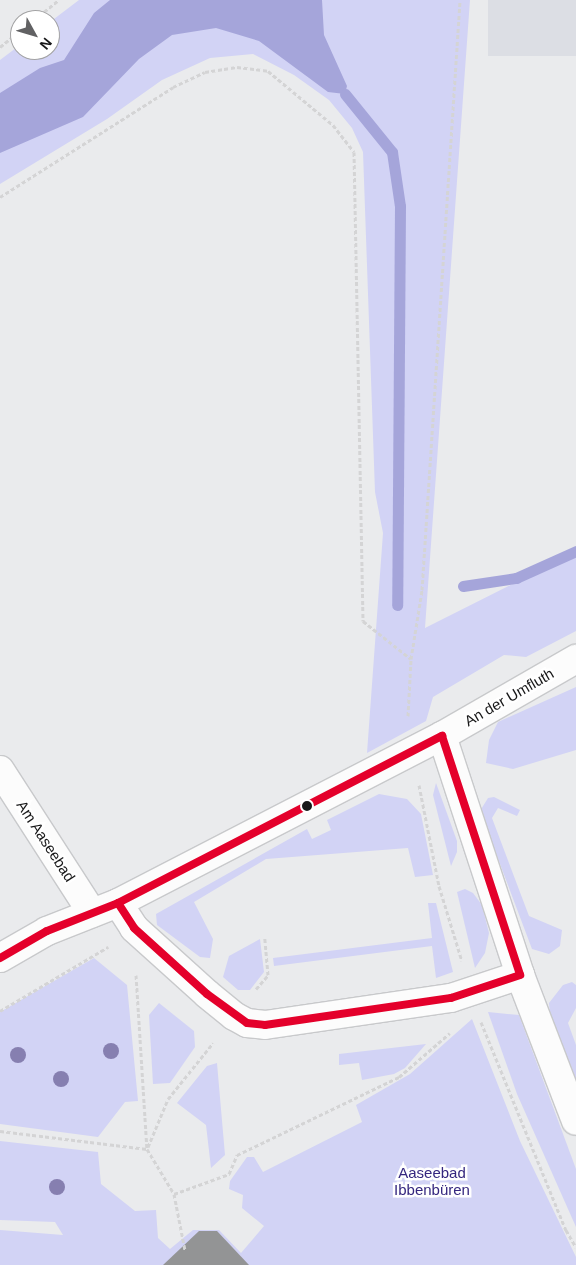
<!DOCTYPE html>
<html>
<head>
<meta charset="utf-8">
<style>
	body { margin:0 }
	#map { position:relative; width:576px; height:1265px; overflow:hidden; background:#eaebed; font-family:Arial,sans-serif }
	div>[style] { position:absolute }
	[style*='--x'] { left:calc(var(--x)*1px); top:calc(var(--y)*1px); width:calc(var(--w)*1px); rotate:calc(var(--a)*1deg) }
	.built>* { inset:0; background:#dcdee4; transform-origin:0 0 }
	.green>* { inset:0; background:#d2d3f5 }
	.water>* { inset:0; background:#a5a5da }
	.stream>* { height:11px; margin:-5.5px; padding:0 5.5px; transform-origin:5.5px; border-radius:5.5px; background:#a5a5da }
	.building>* { inset:0; background:#939495 }
	.path>* { height:3px; margin-top:-1.5px; transform-origin:0; background:repeating-linear-gradient(90deg,#d4d4d5 0 4px,transparent 0 6.5px) }
	.roads { filter:drop-shadow(1px 0 #c8c9cb) drop-shadow(-1px 0 #c8c9cb) drop-shadow(0 1px #c8c9cb) drop-shadow(0 -1px #c8c9cb) }
	.minor>* { height:28px; margin:-14px; padding:0 14px; transform-origin:14px; border-radius:14px; background:#fcfcfc }
	.bus-1>* { height:8px; margin:-4px; padding:0 4px; transform-origin:4px; border-radius:4px; background:#e4002b }
	.trees>* { width:16px; height:16px; margin:-8px; border-radius:50%; background:#867fb0 }
	.dots>* { width:14px; height:14px; translate:-50% -50%; box-sizing:border-box; border:2px solid #fff; border-radius:50% }
	span { translate:-50% -50%; white-space:nowrap; text-align:center; line-height:1.15; -webkit-text-stroke:5px #fff; paint-order:stroke }
	.street-label { font-size:15px; color:#171718 }
	.park-label { font-size:15px; color:#35277f }
	.north { position:absolute; left:10px; top:10px; width:50px; height:50px; box-sizing:border-box; background:#fff; border:1px solid #a2a2a3; border-radius:50%; rotate:129deg; font-size:14px; font-weight:700; line-height:20px; text-align:center; color:#171718 }
	.north::after { content:''; display:block; margin:auto; width:18px; height:22px; background:#616163; clip-path:polygon(50% 0,100% 100%,50% 72%,0 100%) }
</style>
</head>
<body>
<div id="map">
	<div class="built">
		<i style="left:488px;top:0;width:88px;height:56px"></i>
	</div>
	<div class="green">
		<i style="clip-path:polygon(79px 0,470px 0,425px 628px,576px 552px,576px 631px,526px 657px,504px 655px,433px 697px,426px 721px,367px 753px,383px 533px,375px 492px,363px 152px,352px 128px,329px 100px,294px 75px,253px 54px,210px 58px,162px 80px,107px 119px,0 184px,0 60px,20px 45px,20px 50px,50px 50px,50px 22px)"></i>
		<i style="clip-path:polygon(576px 687px,576px 750px,513px 769px,486px 763px,489px 740px,498px 722px)"></i>
		<i style="clip-path:polygon(436px 783px,457px 841px,457px 852px,451px 866px,433px 795px)"></i>
		<i style="clip-path:polygon(379px 794px,407px 799px,421px 814px,433px 875px,415px 877px,408px 848px,266px 859px,194px 902px,213px 939px,210px 958px,200px 957px,157px 925px,156px 914px,307px 829px,312px 839px,331px 830px,327px 820px)"></i>
		<i style="clip-path:polygon(494px 797px,520px 810px,517px 816px,498px 808px,492px 818px,529px 916px,562px 930px,560px 946px,549px 954px,532px 949px,480px 811px,488px 798px)"></i>
		<i style="clip-path:polygon(465px 889px,473px 893px,482px 905px,489px 933px,485px 953px,475px 968px,457px 892px)"></i>
		<i style="clip-path:polygon(428px 903px,436px 903px,453px 972px,436px 978px,432px 946px,274px 966px,273px 958px,432px 938px)"></i>
		<i style="clip-path:polygon(260px 939px,264px 972px,250px 990px,238px 990px,223px 977px,229px 956px)"></i>
		<i style="clip-path:polygon(94px 958px,127px 985px,138px 1101px,125px 1102px,98px 1137px,0 1124px,0 1012px)"></i>
		<i style="clip-path:polygon(572px 982px,576px 985px,576px 1008px,568px 1023px,576px 1045px,576px 1083px,550px 1015px,549px 1003px,563px 985px)"></i>
		<i style="clip-path:polygon(159px 1003px,194px 1031px,195px 1047px,170px 1083px,153px 1084px,149px 1015px)"></i>
		<i style="clip-path:polygon(488px 1012px,519px 1015px,576px 1169px,576px 1227px,517px 1094px)"></i>
		<i style="clip-path:polygon(472px 1019px,520px 1141px,576px 1257px,576px 1265px,0 1265px,0 1230px,63px 1235px,55px 1222px,0 1220px,0 1141px,98px 1152px,101px 1184px,135px 1211px,156px 1210px,158px 1238px,170px 1249px,193px 1230px,219px 1230px,241px 1253px,264px 1226px,242px 1208px,243px 1195px,229px 1189px,230px 1181px,247px 1157px,254px 1157px,263px 1172px,362px 1122px,356px 1105px,410px 1074px)"></i>
		<i style="clip-path:polygon(426px 1044px,405px 1068px,394px 1074px,362px 1080px,359px 1063px,339px 1065px,339px 1054px)"></i>
		<i style="clip-path:polygon(217px 1063px,225px 1155px,211px 1168px,206px 1125px,177px 1103px,207px 1066px)"></i>
	</div>
	<div class="water">
		<i style="clip-path:polygon(110px 0,322px 0,324px 35px,347px 86px,345px 94px,328px 92px,259px 41px,216px 28px,172px 35px,139px 59px,83px 117px,0 153px,0 93px,40px 68px,64px 60px,94px 13px)"></i>
	</div>
	<div class="stream">
		<i style="--x:345;--y:94;--w:75;--a:51"></i>
		<i style="--x:392;--y:152;--w:55;--a:81.6"></i>
		<i style="--x:400;--y:206;--w:399;--a:90.4"></i>
		<i style="--x:463;--y:586;--w:54;--a:-8.6"></i>
		<i style="--x:516;--y:578;--w:66;--a:-24.2"></i>
	</div>
	<div class="building">
		<i style="clip-path:polygon(199px 1231px,217px 1231px,249px 1265px,163px 1265px)"></i>
	</div>
	<div class="path">
		<i style="--x:34;--y:20;--w:32;--a:-39"></i>
		<i style="--x:0;--y:47;--w:26;--a:-39"></i>
		<i style="--x:0;--y:197;--w:205;--a:-32.4"></i>
		<i style="--x:173;--y:87;--w:35;--a:-25"></i>
		<i style="--x:205;--y:72;--w:32;--a:-9"></i>
		<i style="--x:237;--y:67;--w:31;--a:7"></i>
		<i style="--x:268;--y:71;--w:85;--a:39.7"></i>
		<i style="--x:333;--y:125;--w:34;--a:52"></i>
		<i style="--x:354;--y:152;--w:469;--a:88.9"></i>
		<i style="--x:363;--y:621;--w:61;--a:38.4"></i>
		<i style="--x:408;--y:716;--w:57;--a:-87"></i>
		<i style="--x:411;--y:659;--w:70;--a:-80.9"></i>
		<i style="--x:422;--y:590;--w:591;--a:-86.31"></i>
		<i style="--x:419;--y:785;--w:103;--a:78.8"></i>
		<i style="--x:439;--y:886;--w:78;--a:73"></i>
		<i style="--x:136;--y:975;--w:174;--a:86.4"></i>
		<i style="--x:147;--y:1149;--w:52;--a:59"></i>
		<i style="--x:174;--y:1194;--w:57;--a:78.9"></i>
		<i style="--x:256;--y:989;--w:18;--a:-49"></i>
		<i style="--x:268;--y:975;--w:38;--a:-95"></i>
		<i style="--x:0;--y:1011;--w:126;--a:-30.7"></i>
		<i style="--x:481;--y:1022;--w:225;--a:67.8"></i>
		<i style="--x:566;--y:1230;--w:20;--a:60"></i>
		<i style="--x:0;--y:1131;--w:148;--a:7"></i>
		<i style="--x:148;--y:1147;--w:52;--a:-67.4"></i>
		<i style="--x:168;--y:1099;--w:72;--a:-51.2"></i>
		<i style="--x:174;--y:1194;--w:59;--a:-20"></i>
		<i style="--x:229;--y:1174;--w:21;--a:-67"></i>
		<i style="--x:237;--y:1155;--w:180;--a:-25.7"></i>
		<i style="--x:399;--y:1077;--w:67;--a:-40.8"></i>
	</div>
	<div class="roads">
		<div class="minor">
			<i style="--x:442;--y:736;--w:251;--a:71.9"></i>
			<i style="--x:520;--y:975;--w:156;--a:69"></i>
			<i style="--x:0;--y:770;--w:170;--a:57.2"></i>
			<i style="--x:118;--y:903;--w:30;--a:57"></i>
			<i style="--x:134;--y:928;--w:98;--a:42.1"></i>
			<i style="--x:207;--y:994;--w:35;--a:39"></i>
			<i style="--x:234;--y:1016;--w:15;--a:28"></i>
			<i style="--x:247;--y:1023;--w:18;--a:6"></i>
			<i style="--x:265;--y:1025;--w:188;--a:-8.3"></i>
			<i style="--x:451;--y:998;--w:73;--a:-18.4"></i>
			<i style="--x:0;--y:958;--w:54;--a:-29.9"></i>
			<i style="--x:47;--y:931;--w:76;--a:-21.5"></i>
			<i style="--x:118;--y:903;--w:365;--a:-27.3"></i>
			<i style="--x:442;--y:736;--w:155;--a:-29.9"></i>
		</div>
	</div>
	<div class="bus-1">
		<i style="--x:442;--y:736;--w:251;--a:71.9"></i>
		<i style="--x:118;--y:903;--w:30;--a:57"></i>
		<i style="--x:134;--y:928;--w:98;--a:42.1"></i>
		<i style="--x:207;--y:994;--w:49;--a:35.9"></i>
		<i style="--x:247;--y:1023;--w:18;--a:6"></i>
		<i style="--x:265;--y:1025;--w:188;--a:-8.3"></i>
		<i style="--x:451;--y:998;--w:73;--a:-18.4"></i>
		<i style="--x:0;--y:958;--w:54;--a:-29.9"></i>
		<i style="--x:47;--y:931;--w:76;--a:-21.5"></i>
		<i style="--x:118;--y:903;--w:365;--a:-27.3"></i>
	</div>
	<div class="trees">
		<i style="left:111px;top:1051px"></i>
		<i style="left:18px;top:1055px"></i>
		<i style="left:61px;top:1079px"></i>
		<i style="left:57px;top:1187px"></i>
	</div>
	<div class="dots">
		<i style="left:307px;top:806px;background:#171718"></i>
	</div>
	<div class="street-label">
		<span style="left:509px;top:697px;rotate:-30deg">An der Umfluth</span>
		<span style="left:46px;top:841px;rotate:57deg">Am Aaseebad</span>
	</div>
	<div class="park-label">
		<span style="left:432px;top:1181px">Aaseebad<br>Ibbenbüren</span>
	</div>
	<div class="north">N</div>
</div>
</body>
</html>
